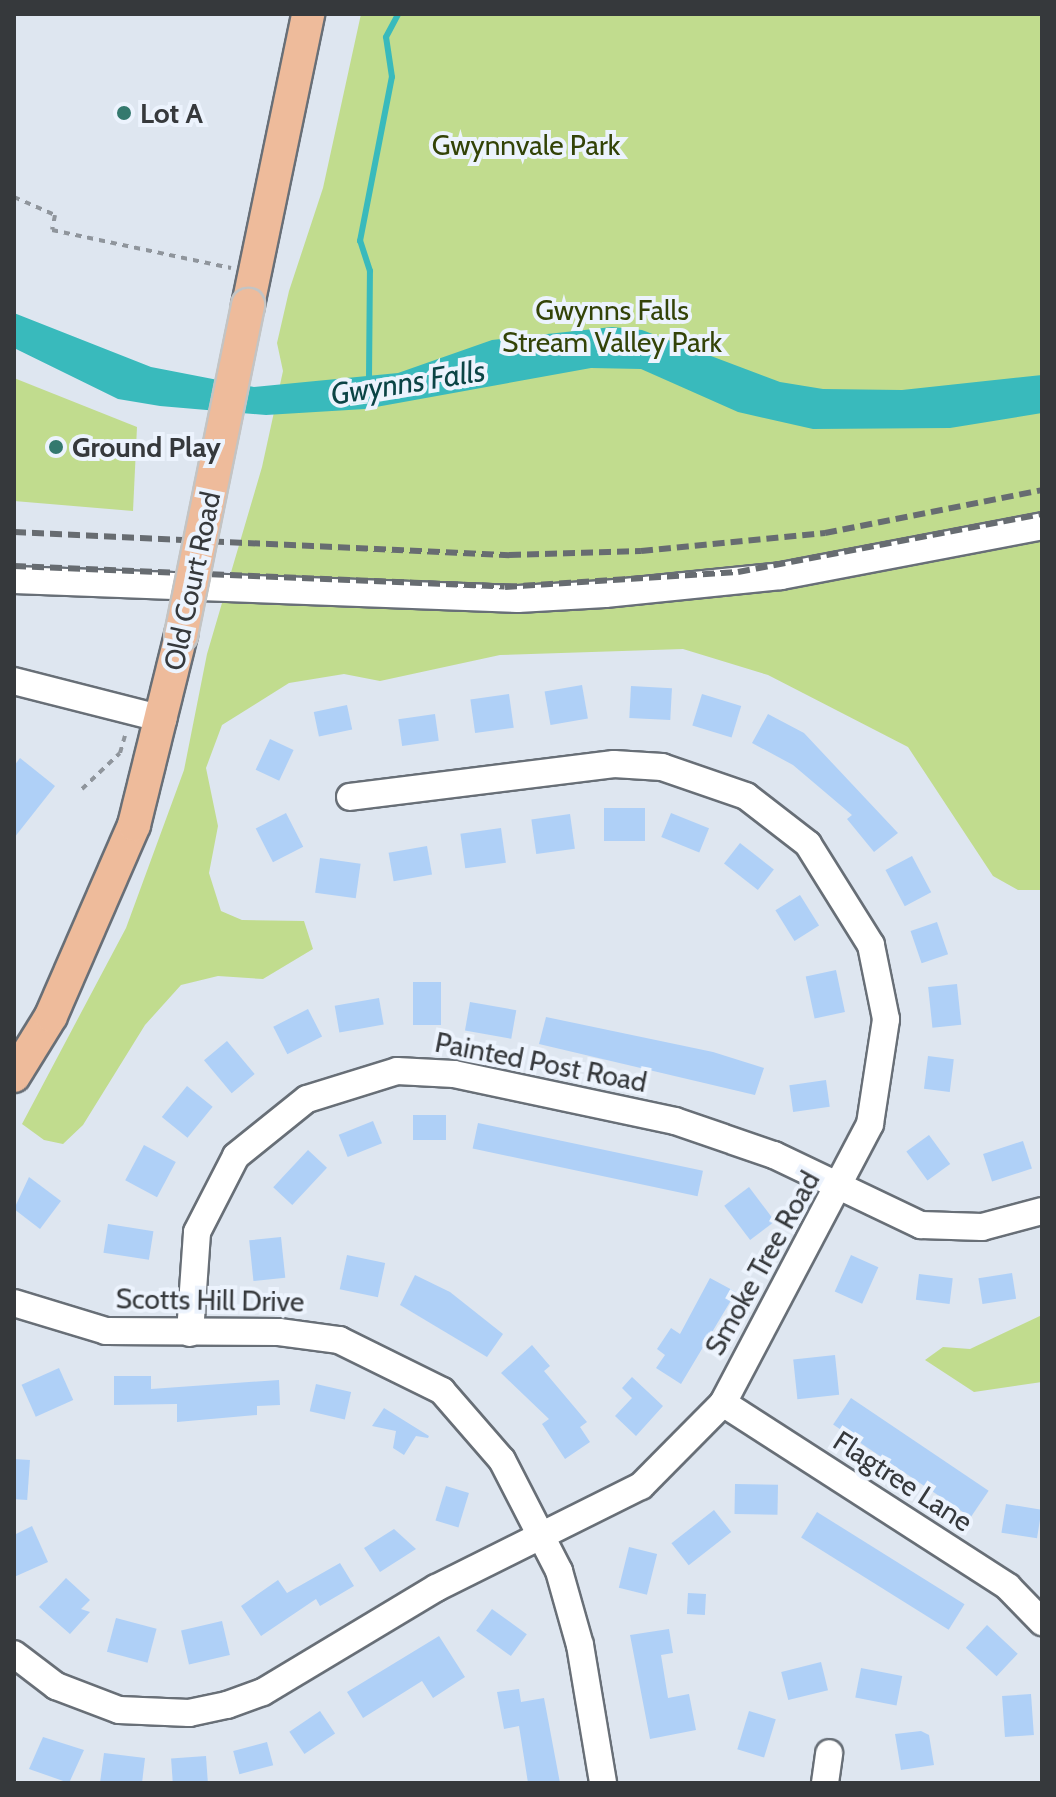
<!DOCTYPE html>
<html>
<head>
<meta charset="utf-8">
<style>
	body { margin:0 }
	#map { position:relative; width:1056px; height:1797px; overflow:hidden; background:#dee6f0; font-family:Cabin,sans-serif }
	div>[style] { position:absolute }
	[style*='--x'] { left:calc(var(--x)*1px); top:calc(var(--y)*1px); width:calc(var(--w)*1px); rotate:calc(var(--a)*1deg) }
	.green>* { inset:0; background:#c1dc8e }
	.water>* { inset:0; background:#39babc }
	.stream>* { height:6px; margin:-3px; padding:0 3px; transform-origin:3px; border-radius:3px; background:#39babc }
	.building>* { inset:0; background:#afd0f7; transform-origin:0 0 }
	.path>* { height:4px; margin-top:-2px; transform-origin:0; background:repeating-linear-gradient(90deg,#8f959c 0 6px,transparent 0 12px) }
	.roads { filter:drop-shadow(2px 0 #686f77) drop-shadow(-2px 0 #686f77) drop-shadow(0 2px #686f77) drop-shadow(0 -2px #686f77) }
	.minor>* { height:26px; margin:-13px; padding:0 13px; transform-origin:13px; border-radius:13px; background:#fff }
	.major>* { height:32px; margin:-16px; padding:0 16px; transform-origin:16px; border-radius:16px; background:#eebb9b }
	.rail>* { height:6px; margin-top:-3px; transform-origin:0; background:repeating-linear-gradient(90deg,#676c71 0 12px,transparent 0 18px) }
	.bridges { filter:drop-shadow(2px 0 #c3c4c4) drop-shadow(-2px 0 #c3c4c4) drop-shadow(0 2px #c3c4c4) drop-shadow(0 -2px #c3c4c4) }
	.major-bridge>* { height:32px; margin:-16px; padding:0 16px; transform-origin:16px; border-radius:16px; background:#eebb9b }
	.dots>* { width:22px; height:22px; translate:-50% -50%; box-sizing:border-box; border:4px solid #ecf3fd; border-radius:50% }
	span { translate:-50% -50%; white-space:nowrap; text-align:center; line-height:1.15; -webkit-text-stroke:8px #ecf3fd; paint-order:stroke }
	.poi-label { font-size:28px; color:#36393c; font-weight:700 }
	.left { translate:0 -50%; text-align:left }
	.park-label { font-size:28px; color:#334307 }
	.street-label { font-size:28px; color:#36393c }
	.water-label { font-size:30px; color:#0b4445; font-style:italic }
	.frame { position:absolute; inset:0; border:16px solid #36393c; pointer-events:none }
</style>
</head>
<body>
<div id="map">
	<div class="green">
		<i style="clip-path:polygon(361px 14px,1042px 14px,1042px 890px,1018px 890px,993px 876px,908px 747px,768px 675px,683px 649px,500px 655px,380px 681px,344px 674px,289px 683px,222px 725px,206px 768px,218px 826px,209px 873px,221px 911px,242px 920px,304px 921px,313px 949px,263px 979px,218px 976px,181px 985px,145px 1025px,83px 1125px,63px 1144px,44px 1140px,22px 1124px,126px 928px,184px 770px,207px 654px,262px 467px,283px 371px,277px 343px,289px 291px,323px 188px)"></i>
		<i style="clip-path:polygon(14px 378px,137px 427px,133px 511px,14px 501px)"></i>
		<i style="clip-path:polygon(1042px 1315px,1042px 1382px,974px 1392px,925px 1360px,943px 1347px,970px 1349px)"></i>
	</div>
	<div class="water">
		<i style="clip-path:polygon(14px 313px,151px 367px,254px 387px,398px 373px,492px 340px,612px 327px,642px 330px,780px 382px,823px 389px,902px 390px,1042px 375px,1042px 413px,950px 428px,813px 429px,738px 412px,641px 369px,591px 368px,365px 409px,266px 415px,160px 406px,118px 399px,14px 348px)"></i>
	</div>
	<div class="stream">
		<i style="--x:369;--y:379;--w:108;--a:-89.5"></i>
		<i style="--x:370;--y:271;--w:32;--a:-108"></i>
		<i style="--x:360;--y:241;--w:167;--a:-79"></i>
		<i style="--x:392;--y:77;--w:40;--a:-98.5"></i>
		<i style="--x:386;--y:37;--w:26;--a:-62"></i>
	</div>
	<div class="building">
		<i style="left:582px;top:685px;width:34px;height:38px;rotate:80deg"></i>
		<i style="left:631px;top:686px;width:41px;height:32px;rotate:3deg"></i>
		<i style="left:509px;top:694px;width:34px;height:39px;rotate:82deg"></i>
		<i style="left:702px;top:694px;width:41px;height:33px;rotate:17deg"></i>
		<i style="left:347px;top:705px;width:25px;height:34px;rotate:78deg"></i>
		<i style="left:435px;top:714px;width:27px;height:37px;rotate:82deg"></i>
		<i style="clip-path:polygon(768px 714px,804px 733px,898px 833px,874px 852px,847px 819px,852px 815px,793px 765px,752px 743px)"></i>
		<i style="left:270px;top:739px;width:26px;height:34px;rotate:25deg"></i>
		<i style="clip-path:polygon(20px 758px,55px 786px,14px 838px,14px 766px)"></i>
		<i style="left:604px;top:808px;width:41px;height:33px"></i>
		<i style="left:286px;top:813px;width:38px;height:34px;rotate:63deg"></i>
		<i style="left:671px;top:813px;width:41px;height:26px;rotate:22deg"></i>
		<i style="left:570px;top:814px;width:35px;height:39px;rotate:82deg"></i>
		<i style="left:501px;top:828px;width:35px;height:41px;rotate:82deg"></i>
		<i style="left:740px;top:843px;width:43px;height:26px;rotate:38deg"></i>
		<i style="left:427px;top:846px;width:29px;height:39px;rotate:80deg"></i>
		<i style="left:912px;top:856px;width:41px;height:30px;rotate:62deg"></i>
		<i style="left:320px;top:858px;width:41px;height:35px;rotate:8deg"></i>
		<i style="left:800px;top:895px;width:36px;height:29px;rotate:58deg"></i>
		<i style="left:937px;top:922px;width:34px;height:28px;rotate:71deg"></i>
		<i style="left:836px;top:970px;width:43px;height:31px;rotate:78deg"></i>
		<i style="left:413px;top:982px;width:28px;height:43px"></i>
		<i style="left:957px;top:984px;width:41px;height:29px;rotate:84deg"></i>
		<i style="left:379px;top:998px;width:27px;height:45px;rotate:80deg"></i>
		<i style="left:470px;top:1002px;width:47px;height:29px;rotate:10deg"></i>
		<i style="left:308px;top:1009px;width:31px;height:39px;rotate:63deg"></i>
		<i style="clip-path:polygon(546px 1017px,713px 1052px,764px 1068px,755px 1095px,539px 1044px)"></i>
		<i style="left:227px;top:1041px;width:43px;height:30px;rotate:50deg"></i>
		<i style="left:928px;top:1056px;width:26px;height:33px;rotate:7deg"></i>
		<i style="left:826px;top:1080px;width:27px;height:37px;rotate:82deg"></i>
		<i style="left:187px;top:1086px;width:33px;height:40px;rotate:39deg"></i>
		<i style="left:413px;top:1115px;width:33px;height:25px"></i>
		<i style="left:373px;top:1121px;width:24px;height:37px;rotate:68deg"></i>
		<i style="left:478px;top:1123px;width:230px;height:26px;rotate:12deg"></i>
		<i style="left:929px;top:1135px;width:36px;height:28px;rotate:54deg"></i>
		<i style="left:1023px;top:1141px;width:29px;height:42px;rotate:72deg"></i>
		<i style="left:144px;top:1145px;width:36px;height:40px;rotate:28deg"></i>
		<i style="left:308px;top:1150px;width:26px;height:51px;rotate:43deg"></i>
		<i style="clip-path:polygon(29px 1177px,61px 1201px,40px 1229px,14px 1209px)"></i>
		<i style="left:749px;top:1187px;width:43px;height:31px;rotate:53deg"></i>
		<i style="left:108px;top:1224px;width:46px;height:29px;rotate:9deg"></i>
		<i style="left:281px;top:1237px;width:41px;height:32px;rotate:84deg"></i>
		<i style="left:347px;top:1255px;width:39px;height:35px;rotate:12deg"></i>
		<i style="left:851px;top:1255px;width:30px;height:40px;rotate:24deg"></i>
		<i style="left:1012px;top:1273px;width:26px;height:34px;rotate:81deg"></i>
		<i style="left:919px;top:1274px;width:34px;height:26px;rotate:7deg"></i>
		<i style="clip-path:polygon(415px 1275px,450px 1292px,503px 1334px,487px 1357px,400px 1305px)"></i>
		<i style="clip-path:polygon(710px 1278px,736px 1292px,681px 1384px,656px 1368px,665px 1355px,657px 1349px,671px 1328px,680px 1334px)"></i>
		<i style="clip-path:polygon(532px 1345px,550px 1366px,544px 1371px,587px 1422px,580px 1427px,590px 1442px,565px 1459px,542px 1424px,549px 1419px,501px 1373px)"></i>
		<i style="left:835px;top:1355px;width:40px;height:42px;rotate:84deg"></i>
		<i style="left:59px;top:1368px;width:35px;height:41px;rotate:66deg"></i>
		<i style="clip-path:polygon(114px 1376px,151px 1376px,151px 1389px,279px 1380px,280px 1405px,257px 1406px,257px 1415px,177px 1422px,177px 1404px,114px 1405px)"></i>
		<i style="clip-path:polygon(632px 1377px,663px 1406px,636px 1436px,615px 1416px,632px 1398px,622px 1388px)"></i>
		<i style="left:316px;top:1384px;width:36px;height:28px;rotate:13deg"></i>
		<i style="left:851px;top:1398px;width:166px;height:32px;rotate:34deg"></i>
		<i style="clip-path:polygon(384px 1408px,429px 1436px,428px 1438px,416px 1436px,404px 1455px,393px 1448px,396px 1431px,372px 1426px)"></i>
		<i style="left:14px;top:1459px;width:16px;height:40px;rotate:4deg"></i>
		<i style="left:735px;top:1484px;width:43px;height:30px;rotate:1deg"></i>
		<i style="left:446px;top:1486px;width:24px;height:36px;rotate:17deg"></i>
		<i style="left:1006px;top:1504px;width:36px;height:29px;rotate:9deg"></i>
		<i style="left:714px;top:1510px;width:28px;height:54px;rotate:52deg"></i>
		<i style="left:817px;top:1512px;width:174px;height:30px;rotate:32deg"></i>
		<i style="clip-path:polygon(32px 1526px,48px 1562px,14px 1577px,14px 1535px)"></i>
		<i style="clip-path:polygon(394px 1529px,416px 1549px,380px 1572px,364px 1548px)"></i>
		<i style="left:629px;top:1547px;width:29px;height:42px;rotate:14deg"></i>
		<i style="clip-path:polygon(340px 1563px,354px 1586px,320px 1606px,316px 1599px,261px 1636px,241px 1606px,278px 1580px,287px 1593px)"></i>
		<i style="clip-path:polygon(66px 1578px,90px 1600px,81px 1609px,90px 1612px,70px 1634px,39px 1607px)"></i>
		<i style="left:688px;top:1593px;width:18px;height:21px;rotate:3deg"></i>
		<i style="left:492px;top:1609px;width:43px;height:27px;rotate:36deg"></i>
		<i style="left:116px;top:1618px;width:42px;height:35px;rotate:15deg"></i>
		<i style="left:222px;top:1621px;width:35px;height:42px;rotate:77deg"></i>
		<i style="left:987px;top:1625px;width:42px;height:31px;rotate:43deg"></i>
		<i style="clip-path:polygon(669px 1629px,673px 1653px,661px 1655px,668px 1698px,689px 1694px,696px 1730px,650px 1739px,630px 1635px)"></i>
		<i style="clip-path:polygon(439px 1636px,465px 1677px,433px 1698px,422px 1681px,363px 1718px,347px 1692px)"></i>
		<i style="left:821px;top:1662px;width:29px;height:41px;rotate:76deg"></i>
		<i style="left:861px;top:1668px;width:42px;height:30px;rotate:11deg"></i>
		<i style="clip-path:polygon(519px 1689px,521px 1702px,544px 1698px,560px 1783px,528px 1783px,519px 1726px,504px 1729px,497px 1692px)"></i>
		<i style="left:1031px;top:1694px;width:41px;height:29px;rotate:86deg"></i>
		<i style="left:320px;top:1711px;width:27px;height:37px;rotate:56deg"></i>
		<i style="left:749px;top:1711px;width:28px;height:40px;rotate:17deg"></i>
		<i style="clip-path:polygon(921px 1731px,929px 1735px,934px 1765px,901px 1770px,895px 1734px)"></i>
		<i style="clip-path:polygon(43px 1737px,84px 1750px,69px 1783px,29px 1769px)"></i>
		<i style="left:267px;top:1742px;width:24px;height:35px;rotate:75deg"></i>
		<i style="clip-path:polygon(104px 1753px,145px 1758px,142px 1783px,100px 1783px)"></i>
		<i style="left:206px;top:1756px;width:27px;height:35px;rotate:86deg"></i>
	</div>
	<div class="path">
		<i style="--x:14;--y:197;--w:45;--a:23.7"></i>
		<i style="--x:55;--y:215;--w:15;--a:101"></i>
		<i style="--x:52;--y:230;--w:183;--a:12"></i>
		<i style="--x:82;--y:789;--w:52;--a:-43.5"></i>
		<i style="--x:120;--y:753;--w:18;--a:-74"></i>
	</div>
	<div class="roads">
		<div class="minor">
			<i style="--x:14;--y:580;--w:504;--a:2.16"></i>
			<i style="--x:518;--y:599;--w:87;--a:-3.3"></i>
			<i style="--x:605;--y:594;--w:177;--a:-5.8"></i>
			<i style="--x:781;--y:576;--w:266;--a:-10.8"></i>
			<i style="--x:14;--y:681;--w:154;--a:14.3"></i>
			<i style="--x:14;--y:1303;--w:96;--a:16.9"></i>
			<i style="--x:106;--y:1331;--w:173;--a:0.3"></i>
			<i style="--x:279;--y:1332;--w:61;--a:7.6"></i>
			<i style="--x:339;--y:1340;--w:115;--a:26.3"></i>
			<i style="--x:442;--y:1391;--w:91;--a:49"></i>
			<i style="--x:502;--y:1460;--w:125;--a:62.8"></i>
			<i style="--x:559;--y:1571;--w:77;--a:74.2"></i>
			<i style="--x:580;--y:1645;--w:140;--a:80.5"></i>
			<i style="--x:190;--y:1333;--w:101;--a:-86"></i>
			<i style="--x:197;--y:1232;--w:85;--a:-62.8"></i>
			<i style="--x:236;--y:1156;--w:91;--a:-38.8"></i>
			<i style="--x:307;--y:1099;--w:94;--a:-17.3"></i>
			<i style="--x:397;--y:1071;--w:57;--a:3"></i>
			<i style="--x:454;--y:1074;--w:226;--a:12"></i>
			<i style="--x:675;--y:1121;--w:105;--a:19"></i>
			<i style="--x:774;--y:1155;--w:163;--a:25.5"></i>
			<i style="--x:921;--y:1225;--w:61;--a:1.9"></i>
			<i style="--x:982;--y:1227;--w:62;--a:-14.9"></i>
			<i style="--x:723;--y:1403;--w:339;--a:32.8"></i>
			<i style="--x:1008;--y:1587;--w:49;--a:45.8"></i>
			<i style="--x:14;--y:1654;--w:53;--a:37.3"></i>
			<i style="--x:56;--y:1686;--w:67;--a:20.9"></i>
			<i style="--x:119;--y:1710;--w:70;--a:2.5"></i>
			<i style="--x:189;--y:1713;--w:39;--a:-12"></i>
			<i style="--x:227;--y:1705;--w:38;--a:-20"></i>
			<i style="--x:263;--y:1692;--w:202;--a:-31"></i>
			<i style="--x:436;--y:1588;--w:229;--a:-26.5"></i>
			<i style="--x:641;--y:1486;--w:117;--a:-45.3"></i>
			<i style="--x:723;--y:1403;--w:315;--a:-62.2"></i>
			<i style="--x:870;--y:1124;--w:106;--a:-81.3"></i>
			<i style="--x:886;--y:1019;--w:76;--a:-101.5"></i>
			<i style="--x:871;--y:945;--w:119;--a:-122"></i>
			<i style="--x:808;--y:844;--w:78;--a:-142.3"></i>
			<i style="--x:746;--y:796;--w:89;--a:-161"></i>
			<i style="--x:662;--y:767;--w:48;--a:-176.4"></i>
			<i style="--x:614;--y:764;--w:266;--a:172.9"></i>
			<i style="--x:825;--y:1783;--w:30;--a:-82"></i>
		</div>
		<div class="major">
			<i style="--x:248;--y:305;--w:297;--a:-78.3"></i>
			<i style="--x:14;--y:1076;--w:70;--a:-58.3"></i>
			<i style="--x:51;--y:1016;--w:208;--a:-66.5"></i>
			<i style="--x:134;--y:825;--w:196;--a:-76.1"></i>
		</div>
	</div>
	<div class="rail">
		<i style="--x:14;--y:532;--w:496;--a:2.7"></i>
		<i style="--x:509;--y:555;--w:132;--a:-1.7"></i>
		<i style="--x:641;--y:551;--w:185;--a:-5.6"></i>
		<i style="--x:825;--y:533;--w:221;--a:-11.2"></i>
		<i style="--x:14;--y:566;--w:491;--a:2.4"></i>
		<i style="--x:505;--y:587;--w:233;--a:-3.7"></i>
		<i style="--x:738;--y:572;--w:309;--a:-10.8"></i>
	</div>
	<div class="bridges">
		<div class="major-bridge">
			<i style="--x:181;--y:635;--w:337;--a:-78.5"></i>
		</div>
	</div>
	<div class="dots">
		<i style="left:124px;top:113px;background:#34796e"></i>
		<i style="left:56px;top:447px;background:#34796e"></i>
	</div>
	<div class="poi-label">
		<span class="left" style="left:140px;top:113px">Lot A</span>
		<span class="left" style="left:72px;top:447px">Ground Play</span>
	</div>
	<div class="park-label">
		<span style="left:526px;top:145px">Gwynnvale Park</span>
		<span style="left:612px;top:326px">Gwynns Falls<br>Stream Valley Park</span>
	</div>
	<div class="street-label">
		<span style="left:192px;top:581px;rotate:-78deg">Old Court Road</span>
		<span style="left:541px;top:1062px;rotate:11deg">Painted Post Road</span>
		<span style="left:762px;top:1263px;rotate:-61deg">Smoke Tree Road</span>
		<span style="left:210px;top:1300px;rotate:1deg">Scotts Hill Drive</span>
		<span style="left:903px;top:1481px;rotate:33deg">Flagtree Lane</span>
	</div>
	<div class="water-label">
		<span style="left:408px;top:383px;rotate:-9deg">Gwynns Falls</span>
	</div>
	<div class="frame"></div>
</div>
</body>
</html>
